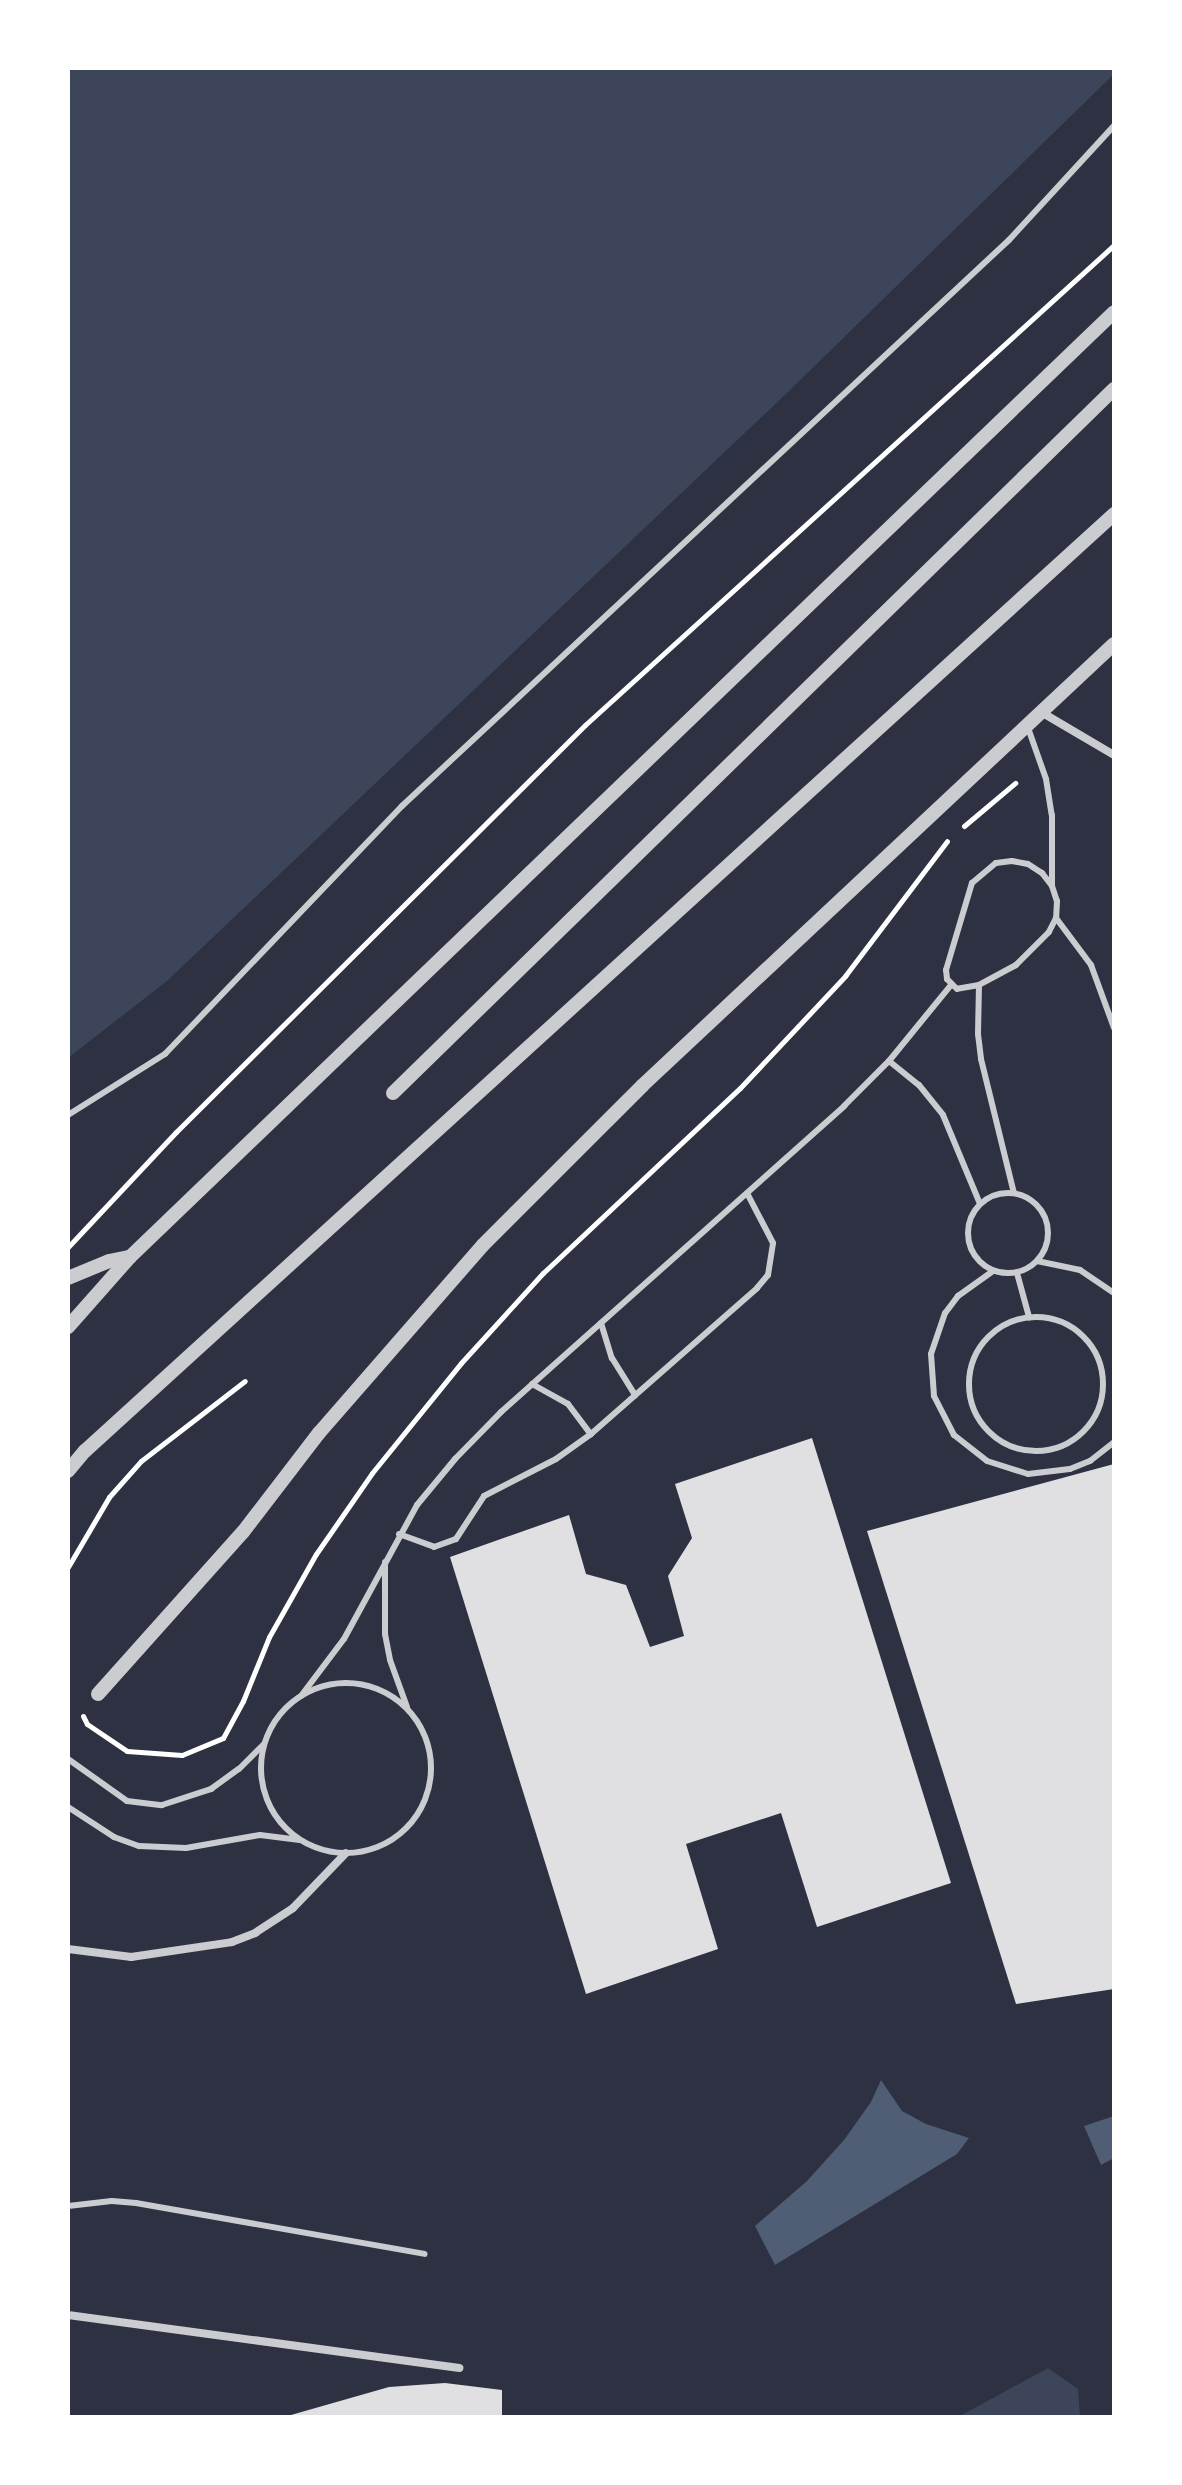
<!DOCTYPE html>
<style>
body{margin:0}
#map{position:relative;width:1182px;height:2485px;overflow:hidden;background:#2d3142;font-family:"Exo 2",sans-serif}
div>[style]{position:absolute}
[style*='--x']{left:calc(var(--x)*1px);top:calc(var(--y)*1px);width:calc(var(--w)*1px);rotate:calc(var(--a)*1deg)}
.green>*{inset:0;background:#3c4559}
.water>*{inset:0;background:#4f5d75}
.building>*{inset:0;background:#e0e0e3}
.path>*{height:5px;margin:-2.5px;padding:0 2.5px;transform-origin:2.5px;border-radius:2.5px;background:#fff}
.service>*{height:6px;margin:-3px;padding:0 3px;transform-origin:3px;border-radius:3px;background:#caccd0}
.service>.ring{margin:-3px;padding:0;box-sizing:content-box;background:none;border:6px solid #caccd0;border-radius:50%}
.minor>*{height:8px;margin:-4px;padding:0 4px;transform-origin:4px;border-radius:4px;background:#caccd0}
.tertiary>*{height:14px;margin:-7px;padding:0 7px;transform-origin:7px;border-radius:7px;background:#caccd0}
span{translate:-50% -50%;white-space:nowrap;text-align:center;line-height:1.15;-webkit-text-stroke:6px #fff;paint-order:stroke}
.frame{position:absolute;inset:0;border:70px solid #fff;pointer-events:none}
</style>
<div id="map">
<div class="green">
<i style="clip-path:polygon(68px 68px,1114px 68px,1114px 74px,788px 392px,167px 981px,68px 1058px)"></i>
<i style="clip-path:polygon(1048px 2368px,1078px 2389px,1080px 2417px,958px 2417px)"></i>
</div>
<div class="water">
<i style="clip-path:polygon(881px 2080px,902px 2111px,926px 2124px,969px 2138px,957px 2154px,775px 2265px,755px 2226px,807px 2181px,844px 2140px,871px 2102px)"></i>
<i style="clip-path:polygon(1114px 2116px,1114px 2158px,1101px 2165px,1084px 2126px)"></i>
</div>
<div class="building">
<i style="clip-path:polygon(812px 1438px,951px 1883px,817px 1927px,781px 1813px,686px 1844px,718px 1949px,586px 1994px,450px 1557px,569px 1515px,586px 1574px,626px 1585px,650px 1647px,684px 1636px,668px 1576px,692px 1538px,675px 1484px)"></i>
<i style="clip-path:polygon(1114px 1464px,1114px 1989px,1016px 2004px,867px 1531px)"></i>
<i style="clip-path:polygon(445px 2383px,502px 2390px,502px 2417px,284px 2417px,389px 2387px)"></i>
</div>
<div class="path">
<i style="--x:964;--y:826;--w:67;--a:-40.1"></i>
<i style="--x:68;--y:1247;--w:158;--a:-46.8"></i>
<i style="--x:176;--y:1132;--w:577;--a:-44.86"></i>
<i style="--x:585;--y:725;--w:714;--a:-42.22"></i>
<i style="--x:68;--y:1567;--w:81;--a:-59.6"></i>
<i style="--x:109;--y:1497;--w:48;--a:-48.4"></i>
<i style="--x:141;--y:1461;--w:131;--a:-37.6"></i>
<i style="--x:83;--y:1716;--w:9;--a:63"></i>
<i style="--x:87;--y:1724;--w:48;--a:34"></i>
<i style="--x:127;--y:1751;--w:55;--a:4.2"></i>
<i style="--x:182;--y:1755;--w:44;--a:-22.5"></i>
<i style="--x:223;--y:1738;--w:42;--a:-61.6"></i>
<i style="--x:243;--y:1701;--w:69;--a:-67.9"></i>
<i style="--x:269;--y:1637;--w:95;--a:-60.5"></i>
<i style="--x:316;--y:1554;--w:98;--a:-55.3"></i>
<i style="--x:372;--y:1473;--w:141;--a:-51"></i>
<i style="--x:461;--y:1363;--w:122;--a:-47.7"></i>
<i style="--x:543;--y:1273;--w:270;--a:-43.2"></i>
<i style="--x:740;--y:1088;--w:154;--a:-46.8"></i>
<i style="--x:845;--y:976;--w:169;--a:-52.9"></i>
</div>
<div class="service">
<i style="--x:1027;--y:725;--w:57;--a:70.6"></i>
<i style="--x:1046;--y:779;--w:36;--a:81"></i>
<i style="--x:1052;--y:815;--w:71;--a:90"></i>
<i style="--x:1012;--y:861;--w:16;--a:11"></i>
<i style="--x:1028;--y:864;--w:17;--a:33"></i>
<i style="--x:1042;--y:873;--w:16;--a:52"></i>
<i style="--x:1052;--y:886;--w:16;--a:72"></i>
<i style="--x:1057;--y:901;--w:17;--a:93"></i>
<i style="--x:1056;--y:918;--w:16;--a:117"></i>
<i style="--x:1049;--y:932;--w:47;--a:135"></i>
<i style="--x:1016;--y:965;--w:42;--a:151.6"></i>
<i style="--x:979;--y:985;--w:22;--a:170"></i>
<i style="--x:957;--y:989;--w:14;--a:-135"></i>
<i style="--x:947;--y:979;--w:9;--a:-96"></i>
<i style="--x:946;--y:970;--w:91;--a:-73.4"></i>
<i style="--x:972;--y:883;--w:31;--a:-40"></i>
<i style="--x:996;--y:863;--w:16;--a:-7"></i>
<i style="--x:1056;--y:918;--w:59;--a:53.3"></i>
<i style="--x:1091;--y:965;--w:67;--a:69.9"></i>
<i style="--x:979;--y:985;--w:49;--a:91.2"></i>
<i style="--x:978;--y:1034;--w:25;--a:83"></i>
<i style="--x:981;--y:1059;--w:138;--a:76.2"></i>
<i style="--x:889;--y:1061;--w:38;--a:39"></i>
<i style="--x:919;--y:1085;--w:38;--a:51"></i>
<i style="--x:943;--y:1115;--w:96;--a:67.4"></i>
<i style="--x:68;--y:1115;--w:115;--a:-32.2"></i>
<i style="--x:165;--y:1054;--w:343;--a:-46.3"></i>
<i style="--x:402;--y:806;--w:830;--a:-43"></i>
<i style="--x:1009;--y:240;--w:155;--a:-47.4"></i>
<i class="ring" style="left:968px;top:1193px;width:74px;height:74px"></i>
<i style="--x:1037;--y:1261;--w:44;--a:11.8"></i>
<i style="--x:1080;--y:1270;--w:41;--a:34.1"></i>
<i style="--x:993;--y:1271;--w:43;--a:144.5"></i>
<i style="--x:958;--y:1296;--w:21;--a:127"></i>
<i style="--x:945;--y:1313;--w:43;--a:108.9"></i>
<i style="--x:931;--y:1354;--w:42;--a:85.9"></i>
<i style="--x:934;--y:1396;--w:44;--a:62.9"></i>
<i style="--x:954;--y:1435;--w:42;--a:38.2"></i>
<i style="--x:987;--y:1461;--w:43;--a:17.6"></i>
<i style="--x:1028;--y:1474;--w:42;--a:-6.8"></i>
<i style="--x:1070;--y:1469;--w:22;--a:-22"></i>
<i style="--x:1090;--y:1461;--w:31;--a:-38"></i>
<i style="--x:1017;--y:1273;--w:46;--a:74.7"></i>
<i class="ring" style="left:969px;top:1317px;width:128px;height:128px"></i>
<i style="--x:601;--y:1323;--w:37;--a:73"></i>
<i style="--x:612;--y:1358;--w:44;--a:58.1"></i>
<i style="--x:532;--y:1384;--w:41;--a:29.1"></i>
<i style="--x:568;--y:1404;--w:38;--a:53"></i>
<i style="--x:399;--y:1534;--w:37;--a:20"></i>
<i style="--x:434;--y:1547;--w:23;--a:-20"></i>
<i style="--x:456;--y:1539;--w:51;--a:-56.9"></i>
<i style="--x:484;--y:1496;--w:81;--a:-27.2"></i>
<i style="--x:556;--y:1459;--w:43;--a:-35.5"></i>
<i style="--x:591;--y:1434;--w:221;--a:-41.3"></i>
<i style="--x:757;--y:1288;--w:17;--a:-50"></i>
<i style="--x:768;--y:1275;--w:32;--a:-81"></i>
<i style="--x:773;--y:1243;--w:56;--a:-117.5"></i>
<i style="--x:385;--y:1562;--w:72;--a:90"></i>
<i style="--x:385;--y:1634;--w:26;--a:79"></i>
<i style="--x:390;--y:1660;--w:50;--a:70.1"></i>
<i class="ring" style="left:261px;top:1683px;width:164px;height:164px"></i>
<i style="--x:301;--y:1696;--w:71;--a:-53"></i>
<i style="--x:344;--y:1639;--w:153;--a:-61.4"></i>
<i style="--x:417;--y:1505;--w:60;--a:-50.4"></i>
<i style="--x:455;--y:1459;--w:66;--a:-45.6"></i>
<i style="--x:501;--y:1412;--w:460;--a:-41.7"></i>
<i style="--x:844;--y:1106;--w:64;--a:-45"></i>
<i style="--x:889;--y:1061;--w:98;--a:-50.8"></i>
<i style="--x:68;--y:1759;--w:72;--a:35.4"></i>
<i style="--x:127;--y:1801;--w:35;--a:7"></i>
<i style="--x:162;--y:1805;--w:52;--a:-18.1"></i>
<i style="--x:211;--y:1789;--w:34;--a:-36"></i>
<i style="--x:239;--y:1769;--w:35;--a:-45"></i>
<i style="--x:68;--y:1807;--w:55;--a:33.1"></i>
<i style="--x:114;--y:1837;--w:27;--a:20"></i>
<i style="--x:139;--y:1846;--w:47;--a:2.4"></i>
<i style="--x:186;--y:1848;--w:75;--a:-10"></i>
<i style="--x:260;--y:1835;--w:40;--a:7.1"></i>
<i style="--x:68;--y:2206;--w:44;--a:-6.5"></i>
<i style="--x:112;--y:2201;--w:24;--a:5"></i>
<i style="--x:136;--y:2203;--w:293;--a:10"></i>
</div>
<div class="minor">
<i style="--x:1041;--y:712;--w:85;--a:30.5"></i>
<i style="--x:68;--y:1949;--w:64;--a:7.2"></i>
<i style="--x:131;--y:1957;--w:102;--a:-8.4"></i>
<i style="--x:232;--y:1942;--w:25;--a:-21"></i>
<i style="--x:255;--y:1933;--w:45;--a:-33.3"></i>
<i style="--x:293;--y:1908;--w:76;--a:-46.1"></i>
<i style="--x:68;--y:2315;--w:395;--a:7.7"></i>
</div>
<div class="tertiary">
<i style="--x:393;--y:1093;--w:1008;--a:-44.32"></i>
<i style="--x:68;--y:1278;--w:44;--a:-22.5"></i>
<i style="--x:109;--y:1261;--w:21;--a:-11"></i>
<i style="--x:68;--y:1327;--w:94;--a:-48.5"></i>
<i style="--x:130;--y:1257;--w:1364;--a:-43.84"></i>
<i style="--x:68;--y:1471;--w:26;--a:-50"></i>
<i style="--x:85;--y:1451;--w:1392;--a:-42.32"></i>
<i style="--x:98;--y:1694;--w:217;--a:-48.2"></i>
<i style="--x:243;--y:1532;--w:125;--a:-52.5"></i>
<i style="--x:319;--y:1433;--w:249;--a:-48.9"></i>
<i style="--x:483;--y:1245;--w:226;--a:-45"></i>
<i style="--x:643;--y:1085;--w:645;--a:-43.12"></i>
</div>
<div class="frame"></div>
</div>
